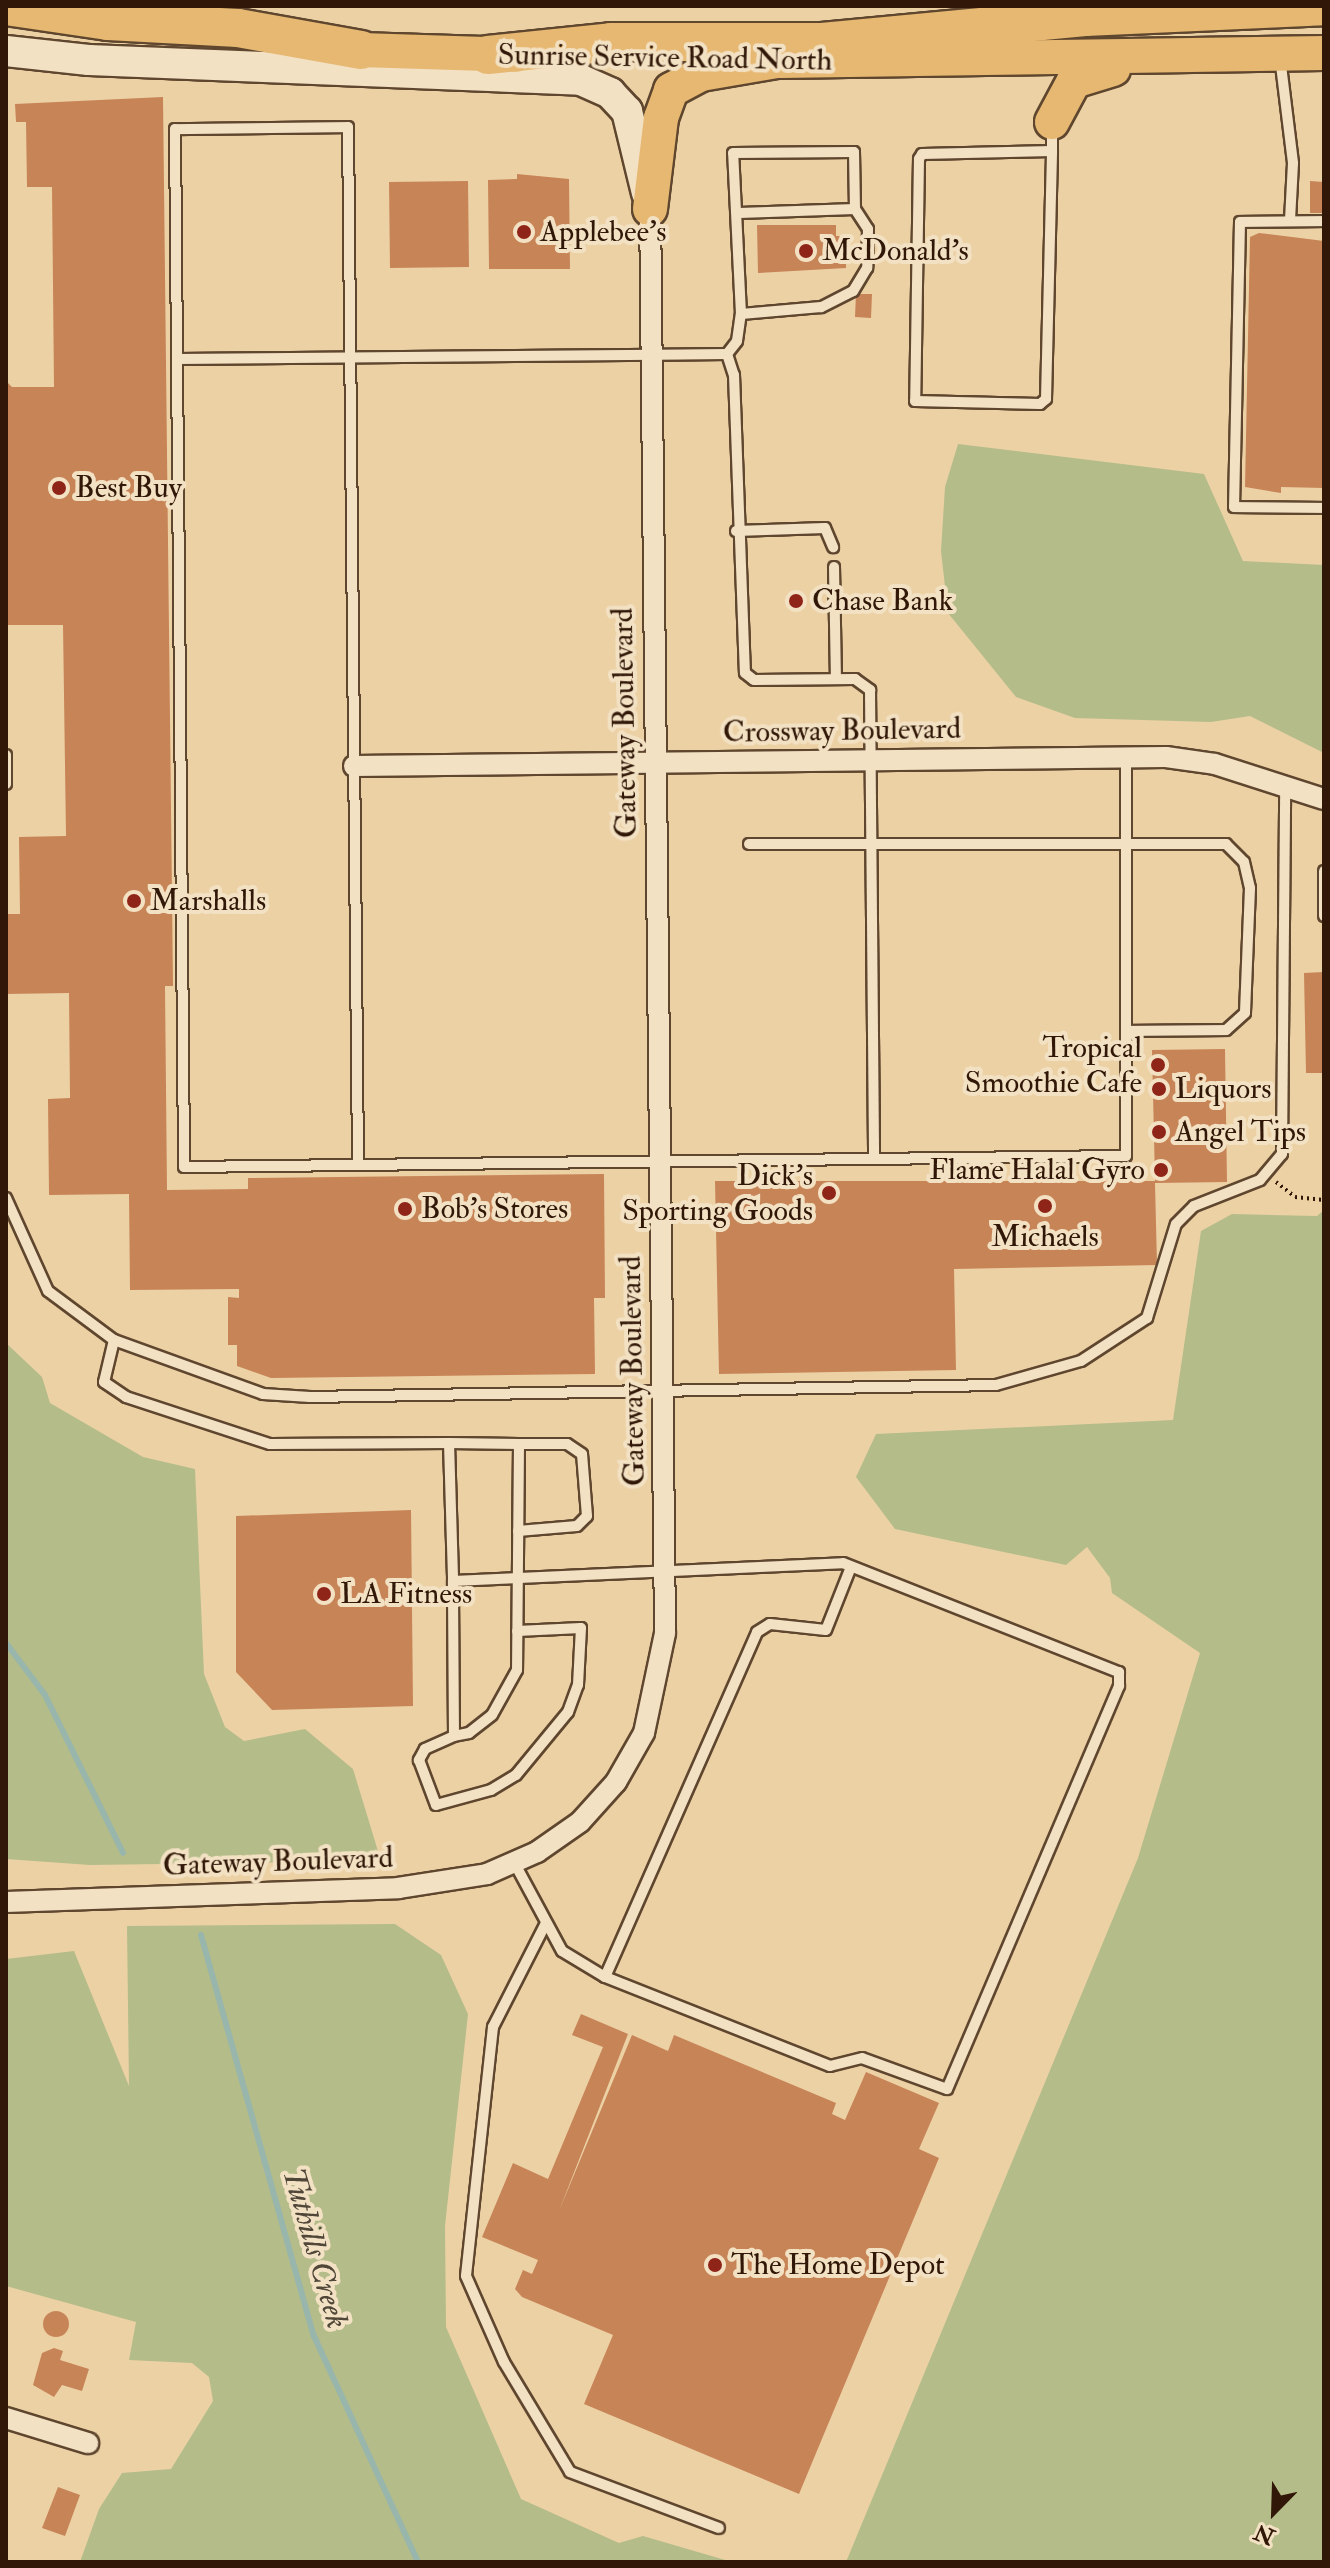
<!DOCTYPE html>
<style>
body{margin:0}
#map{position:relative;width:1330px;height:2568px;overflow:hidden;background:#ecd1a5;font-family:"IM FELL Double Pica",serif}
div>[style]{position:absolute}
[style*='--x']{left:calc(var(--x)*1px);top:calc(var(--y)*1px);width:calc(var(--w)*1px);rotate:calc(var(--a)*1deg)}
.green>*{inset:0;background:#b4bc89}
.stream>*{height:6px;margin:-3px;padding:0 3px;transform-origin:3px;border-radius:3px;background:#99b6ac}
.building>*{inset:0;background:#c78457}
.round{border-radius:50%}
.path>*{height:4px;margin-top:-2px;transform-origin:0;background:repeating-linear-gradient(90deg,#301707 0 2px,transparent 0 6px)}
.roads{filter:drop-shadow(2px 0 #5f462e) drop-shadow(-2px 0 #5f462e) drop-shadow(0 2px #5f462e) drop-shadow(0 -2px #5f462e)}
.service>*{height:10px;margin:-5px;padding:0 5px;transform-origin:5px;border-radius:5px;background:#f3e1c4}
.minor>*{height:20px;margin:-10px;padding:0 10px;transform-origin:10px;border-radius:10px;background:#f3e1c4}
.secondary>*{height:30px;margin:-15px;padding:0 15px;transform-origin:15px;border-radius:15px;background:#f3e1c4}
.trunk>*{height:34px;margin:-17px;padding:0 17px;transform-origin:17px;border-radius:17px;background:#e6b872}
.motorway>*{height:38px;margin:-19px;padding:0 19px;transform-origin:19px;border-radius:19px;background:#e6b872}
.dots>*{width:22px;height:22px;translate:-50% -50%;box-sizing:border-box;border:4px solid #f3e1c4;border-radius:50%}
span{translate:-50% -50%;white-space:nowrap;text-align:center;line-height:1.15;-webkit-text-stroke:8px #f3e1c4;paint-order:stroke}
.street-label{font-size:30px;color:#301707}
.poi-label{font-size:30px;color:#301707}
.left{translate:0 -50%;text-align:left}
.right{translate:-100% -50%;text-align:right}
.water-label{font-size:32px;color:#504739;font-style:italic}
.frame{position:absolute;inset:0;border:8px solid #301707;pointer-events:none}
.north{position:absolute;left:1234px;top:2472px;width:80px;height:80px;-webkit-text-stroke:6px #f3e1c4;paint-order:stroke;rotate:203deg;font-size:22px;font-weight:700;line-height:32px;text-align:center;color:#301707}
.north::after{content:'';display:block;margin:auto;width:28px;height:36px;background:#301707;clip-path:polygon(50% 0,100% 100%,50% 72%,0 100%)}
</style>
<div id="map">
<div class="green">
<i style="clip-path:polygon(958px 444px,1204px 474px,1243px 561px,1324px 565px,1324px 753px,1250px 716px,1211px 722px,1075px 718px,1016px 697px,948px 613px,941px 551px,945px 487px)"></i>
<i style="clip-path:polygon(1324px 1210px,1324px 2562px,846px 2562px,1138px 1858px,1200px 1653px,1112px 1593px,1110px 1578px,1087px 1547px,1066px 1565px,895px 1529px,856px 1477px,876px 1434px,1173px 1420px,1201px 1231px,1232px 1214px,1317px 1216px)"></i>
<i style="clip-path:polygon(6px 1343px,42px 1377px,50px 1403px,143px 1457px,195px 1469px,204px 1674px,225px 1727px,244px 1741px,305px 1729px,353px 1769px,381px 1861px,90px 1865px,6px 1859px)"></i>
<i style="clip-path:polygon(395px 1924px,441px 1955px,468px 2014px,445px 2226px,446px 2327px,521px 2499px,619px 2543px,643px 2536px,732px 2562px,80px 2562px,99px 2509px,122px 2473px,171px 2469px,213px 2401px,209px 2377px,192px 2363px,129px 2360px,136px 2322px,6px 2286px,6px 1959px,74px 1951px,129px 2086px,127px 1926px)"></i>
</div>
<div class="stream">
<i style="--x:6;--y:1643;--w:65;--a:53.1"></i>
<i style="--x:45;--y:1695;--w:176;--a:63.7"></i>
<i style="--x:201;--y:1935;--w:417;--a:74.3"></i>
<i style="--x:314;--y:2336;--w:249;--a:65.3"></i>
</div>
<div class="building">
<i style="clip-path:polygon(163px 97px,173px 986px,165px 986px,167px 1190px,248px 1189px,248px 1178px,604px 1174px,605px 1298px,594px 1298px,595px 1374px,271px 1378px,237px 1366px,237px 1345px,228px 1345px,228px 1297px,239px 1298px,239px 1289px,130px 1290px,129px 1194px,49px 1195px,48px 1099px,70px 1098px,69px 993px,6px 994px,6px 914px,20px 914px,19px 837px,66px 836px,63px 625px,6px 625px,6px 381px,12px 387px,54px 387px,52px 187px,27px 187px,26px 122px,16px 122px,15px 104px)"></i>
<i style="clip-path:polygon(517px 174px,569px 179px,570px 269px,489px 269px,488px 180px,517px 179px)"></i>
<i style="clip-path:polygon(468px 181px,469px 267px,390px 268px,389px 182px)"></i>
<i style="clip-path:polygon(1310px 181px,1324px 182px,1324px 213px,1310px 213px)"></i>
<i style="clip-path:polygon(757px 225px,836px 225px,836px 236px,845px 236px,854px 254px,846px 254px,846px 268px,758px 273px)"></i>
<i style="clip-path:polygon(1259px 233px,1324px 241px,1324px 488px,1281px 487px,1281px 493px,1245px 487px,1250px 237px)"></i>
<i style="clip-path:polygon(856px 294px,872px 294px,871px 318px,855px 317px)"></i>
<i style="clip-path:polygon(1324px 972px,1324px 1073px,1306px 1073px,1304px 973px)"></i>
<i style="clip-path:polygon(1225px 1049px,1227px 1182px,1155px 1183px,1157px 1265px,954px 1269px,956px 1370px,719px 1374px,715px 1181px,1155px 1181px,1152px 1050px)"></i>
<i style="clip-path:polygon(411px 1510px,413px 1706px,272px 1710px,236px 1672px,236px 1516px)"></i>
<i style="clip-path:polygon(581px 2014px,628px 2034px,559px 2211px,632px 2035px,668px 2051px,674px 2035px,836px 2103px,832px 2114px,845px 2120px,866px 2072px,939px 2103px,919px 2149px,939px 2158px,799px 2494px,584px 2404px,613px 2335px,522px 2297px,515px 2289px,523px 2270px,532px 2274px,538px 2260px,482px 2237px,513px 2163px,548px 2179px,603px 2047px,572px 2035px)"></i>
<i class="round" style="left:43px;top:2311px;width:26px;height:26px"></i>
<i style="clip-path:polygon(54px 2348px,63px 2351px,60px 2360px,89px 2369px,82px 2391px,62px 2385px,54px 2397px,33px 2385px,42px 2353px)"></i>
<i style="clip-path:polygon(58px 2487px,80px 2495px,65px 2536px,42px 2528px)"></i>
</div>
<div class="path">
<i style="--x:1276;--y:1182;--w:24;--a:38"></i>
<i style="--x:1295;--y:1197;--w:29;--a:6"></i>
</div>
<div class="roads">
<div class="service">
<i style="--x:1280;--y:57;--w:107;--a:83"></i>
<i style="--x:1293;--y:163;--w:58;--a:93"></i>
<i style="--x:1052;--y:151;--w:130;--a:178.7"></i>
<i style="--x:922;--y:154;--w:6;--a:121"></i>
<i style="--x:919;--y:159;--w:242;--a:90.9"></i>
<i style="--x:915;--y:401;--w:125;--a:1.4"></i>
<i style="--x:1040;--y:404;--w:8;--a:-40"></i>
<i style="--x:1046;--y:399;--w:248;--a:-88.6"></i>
<i style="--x:1052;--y:151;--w:23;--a:-90"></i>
<i style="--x:739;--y:213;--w:116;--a:-2"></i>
<i style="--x:855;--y:209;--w:24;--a:57"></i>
<i style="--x:868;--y:229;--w:39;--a:91"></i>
<i style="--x:867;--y:268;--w:27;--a:121"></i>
<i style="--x:853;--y:291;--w:36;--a:153"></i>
<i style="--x:821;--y:307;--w:80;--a:175"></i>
<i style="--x:1324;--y:221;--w:84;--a:179.3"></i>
<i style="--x:1240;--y:222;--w:285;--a:91.2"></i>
<i style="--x:1234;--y:507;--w:90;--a:0.6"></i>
<i style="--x:727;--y:354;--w:22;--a:72"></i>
<i style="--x:734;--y:375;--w:298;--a:87.9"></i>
<i style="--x:745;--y:673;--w:11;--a:38"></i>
<i style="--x:754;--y:680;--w:101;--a:-0.6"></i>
<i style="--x:855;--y:679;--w:19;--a:36"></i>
<i style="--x:870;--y:690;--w:467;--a:89.5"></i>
<i style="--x:178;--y:359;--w:549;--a:-0.52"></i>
<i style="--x:727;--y:354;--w:16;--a:-52"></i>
<i style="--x:737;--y:341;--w:27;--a:-82"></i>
<i style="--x:741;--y:314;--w:161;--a:-92.8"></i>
<i style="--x:733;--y:153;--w:121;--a:-0.5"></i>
<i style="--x:854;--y:152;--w:57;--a:89"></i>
<i style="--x:736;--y:531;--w:89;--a:-1.9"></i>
<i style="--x:825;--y:528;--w:21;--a:67"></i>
<i style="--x:834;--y:567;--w:112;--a:89"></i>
<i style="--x:6;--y:755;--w:29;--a:90"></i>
<i style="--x:749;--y:844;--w:477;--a:0"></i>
<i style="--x:1226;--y:844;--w:25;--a:45"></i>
<i style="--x:1244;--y:862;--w:27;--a:77"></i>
<i style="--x:1250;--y:888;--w:125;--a:92.3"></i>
<i style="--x:1245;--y:1013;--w:25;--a:138"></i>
<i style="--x:1226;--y:1030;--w:100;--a:179.4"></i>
<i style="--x:1324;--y:871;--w:45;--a:90"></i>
<i style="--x:358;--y:1164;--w:1037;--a:-90.55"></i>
<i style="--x:348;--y:127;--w:173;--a:179.3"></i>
<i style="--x:175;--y:129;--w:1038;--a:89.5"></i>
<i style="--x:184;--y:1167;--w:942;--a:-0.67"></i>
<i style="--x:1126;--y:1156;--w:399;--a:-90"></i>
<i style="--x:6;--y:1198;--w:102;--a:65.7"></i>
<i style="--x:48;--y:1291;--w:82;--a:36.6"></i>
<i style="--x:114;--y:1340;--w:43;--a:103.4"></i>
<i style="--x:104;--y:1382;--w:27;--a:34"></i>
<i style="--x:126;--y:1397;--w:151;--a:18.1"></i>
<i style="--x:270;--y:1444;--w:179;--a:-0.3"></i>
<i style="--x:449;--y:1443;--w:138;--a:88.3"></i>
<i style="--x:453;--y:1581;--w:390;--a:-2.6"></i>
<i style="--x:843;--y:1563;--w:297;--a:21.6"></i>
<i style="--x:1119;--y:1672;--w:14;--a:90"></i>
<i style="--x:1119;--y:1686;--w:438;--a:113.1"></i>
<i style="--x:947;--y:2089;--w:90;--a:-160"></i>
<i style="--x:862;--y:2058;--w:33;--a:166"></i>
<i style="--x:830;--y:2066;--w:242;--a:-158.4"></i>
<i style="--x:605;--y:1977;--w:50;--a:-148.8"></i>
<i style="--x:562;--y:1951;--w:99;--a:-118.4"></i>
<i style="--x:114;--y:1340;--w:158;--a:19.9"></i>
<i style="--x:263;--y:1394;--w:47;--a:3.7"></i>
<i style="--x:310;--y:1397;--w:686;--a:-1"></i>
<i style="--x:996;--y:1385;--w:88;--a:-15.8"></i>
<i style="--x:1081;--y:1361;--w:79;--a:-33.1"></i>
<i style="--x:1147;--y:1318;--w:98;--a:-72.9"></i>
<i style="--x:1176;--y:1224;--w:25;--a:-45"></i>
<i style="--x:1194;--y:1206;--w:71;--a:-21.5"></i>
<i style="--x:1260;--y:1180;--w:34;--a:-50"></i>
<i style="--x:1282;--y:1154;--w:367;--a:-89.5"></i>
<i style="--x:449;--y:1443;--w:70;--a:0.8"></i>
<i style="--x:519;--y:1444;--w:226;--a:90.5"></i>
<i style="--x:517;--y:1670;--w:51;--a:119.1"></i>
<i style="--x:492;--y:1715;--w:29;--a:142"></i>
<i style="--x:469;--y:1733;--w:15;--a:169"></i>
<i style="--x:454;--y:1736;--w:155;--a:-90.4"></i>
<i style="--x:518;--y:1531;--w:59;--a:-4.8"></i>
<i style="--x:577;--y:1526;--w:14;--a:-45"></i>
<i style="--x:587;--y:1516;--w:62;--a:-94.6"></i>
<i style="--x:582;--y:1454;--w:18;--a:-146"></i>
<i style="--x:567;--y:1444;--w:48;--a:180"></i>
<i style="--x:454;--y:1736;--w:32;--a:156"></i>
<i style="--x:425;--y:1749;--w:13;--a:119"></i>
<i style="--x:419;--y:1760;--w:48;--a:69.3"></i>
<i style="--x:436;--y:1805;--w:57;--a:-15.3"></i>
<i style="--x:491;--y:1790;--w:29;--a:-31"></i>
<i style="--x:516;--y:1775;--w:82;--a:-50.5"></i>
<i style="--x:568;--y:1712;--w:29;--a:-70"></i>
<i style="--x:578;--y:1685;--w:57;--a:-87"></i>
<i style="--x:581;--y:1628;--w:64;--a:177.3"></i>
<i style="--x:546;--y:1923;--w:117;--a:117"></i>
<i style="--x:493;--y:2027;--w:250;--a:96.2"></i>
<i style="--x:466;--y:2276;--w:94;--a:66.2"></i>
<i style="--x:504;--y:2362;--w:128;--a:59"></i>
<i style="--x:570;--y:2472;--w:159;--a:20.6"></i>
<i style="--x:605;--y:1977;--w:377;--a:-66.2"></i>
<i style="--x:757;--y:1632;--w:15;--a:-32"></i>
<i style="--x:770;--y:1624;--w:56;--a:6.1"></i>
<i style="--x:826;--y:1630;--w:68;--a:-68.4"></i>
</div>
<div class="minor">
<i style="--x:354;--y:766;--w:812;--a:-0.64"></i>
<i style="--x:1166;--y:757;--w:49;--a:8.1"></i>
<i style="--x:1215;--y:764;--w:114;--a:17.8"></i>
<i style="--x:6;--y:1902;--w:392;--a:-2"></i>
<i style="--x:398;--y:1888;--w:90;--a:-8.9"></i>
<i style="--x:487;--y:1874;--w:55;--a:-23.7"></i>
<i style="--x:537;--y:1852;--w:52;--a:-34.9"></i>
<i style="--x:580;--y:1822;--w:54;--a:-48"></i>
<i style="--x:616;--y:1782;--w:56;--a:-60.3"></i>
<i style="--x:644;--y:1733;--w:102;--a:-78.1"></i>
<i style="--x:665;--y:1633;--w:1424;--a:-90.6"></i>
<i style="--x:6;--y:2418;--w:86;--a:17"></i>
</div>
<div class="secondary">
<i style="--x:6;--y:51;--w:83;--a:6.2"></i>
<i style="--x:89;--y:60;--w:492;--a:2.3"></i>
<i style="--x:581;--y:80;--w:32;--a:24"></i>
<i style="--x:610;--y:93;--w:25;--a:47"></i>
<i style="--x:627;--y:111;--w:84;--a:76.3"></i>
</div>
<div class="trunk">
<i style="--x:361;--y:50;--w:155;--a:1.8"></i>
<i style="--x:780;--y:61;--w:544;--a:-0.84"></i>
<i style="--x:1052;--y:122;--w:47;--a:-61.8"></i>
<i style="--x:1074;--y:81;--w:41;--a:-17.1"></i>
<i style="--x:650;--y:209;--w:92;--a:-83.1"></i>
<i style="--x:661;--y:118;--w:30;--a:-70"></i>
<i style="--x:671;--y:90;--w:34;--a:-28"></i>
<i style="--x:701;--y:74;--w:77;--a:-9.7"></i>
</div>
<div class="motorway">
<i style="--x:6;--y:6;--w:103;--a:8.4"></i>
<i style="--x:108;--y:21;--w:130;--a:3.1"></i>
<i style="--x:238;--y:28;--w:125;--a:10.1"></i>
<i style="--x:488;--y:55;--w:124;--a:-6"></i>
<i style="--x:611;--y:42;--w:211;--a:0"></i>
<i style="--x:822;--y:42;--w:264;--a:-5.4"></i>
<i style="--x:1085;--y:17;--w:239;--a:-2.6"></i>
</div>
</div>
<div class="dots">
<i style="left:524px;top:232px;background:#8f2418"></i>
<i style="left:806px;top:251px;background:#8f2418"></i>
<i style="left:59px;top:488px;background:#8f2418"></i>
<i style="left:796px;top:601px;background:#8f2418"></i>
<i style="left:134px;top:901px;background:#8f2418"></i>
<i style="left:1158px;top:1065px;background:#8f2418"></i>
<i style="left:1159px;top:1089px;background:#8f2418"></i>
<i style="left:1159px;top:1132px;background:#8f2418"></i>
<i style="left:1161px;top:1170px;background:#8f2418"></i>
<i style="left:829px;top:1193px;background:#8f2418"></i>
<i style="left:1045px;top:1206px;background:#8f2418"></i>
<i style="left:405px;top:1209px;background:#8f2418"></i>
<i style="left:324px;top:1594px;background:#8f2418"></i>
<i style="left:715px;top:2265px;background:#8f2418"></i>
</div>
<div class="street-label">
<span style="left:665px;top:58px;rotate:1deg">Sunrise Service Road North</span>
<span style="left:625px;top:723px;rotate:-91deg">Gateway Boulevard</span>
<span style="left:842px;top:731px;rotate:-1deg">Crossway Boulevard</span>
<span style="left:633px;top:1371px;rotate:-91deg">Gateway Boulevard</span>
<span style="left:278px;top:1862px;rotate:-2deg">Gateway Boulevard</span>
</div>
<div class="poi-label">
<span class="left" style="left:540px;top:232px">Applebee's</span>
<span class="left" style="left:822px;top:251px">McDonald's</span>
<span class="left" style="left:75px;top:488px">Best Buy</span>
<span class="left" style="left:812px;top:601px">Chase Bank</span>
<span class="left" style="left:150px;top:901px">Marshalls</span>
<span class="right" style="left:1142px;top:1065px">Tropical<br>Smoothie Cafe</span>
<span class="left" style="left:1175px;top:1089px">Liquors</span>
<span class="left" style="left:1175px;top:1132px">Angel Tips</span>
<span class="right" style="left:1145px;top:1170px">Flame Halal Gyro</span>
<span class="right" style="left:813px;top:1193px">Dick's<br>Sporting Goods</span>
<span class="left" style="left:421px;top:1209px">Bob's Stores</span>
<span style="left:1045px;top:1237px">Michaels</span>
<span class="left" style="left:340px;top:1594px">LA Fitness</span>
<span class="left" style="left:731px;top:2265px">The Home Depot</span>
</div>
<div class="water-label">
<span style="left:315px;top:2248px;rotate:74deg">Tuthills Creek</span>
</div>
<div class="frame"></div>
<div class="north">N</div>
</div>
